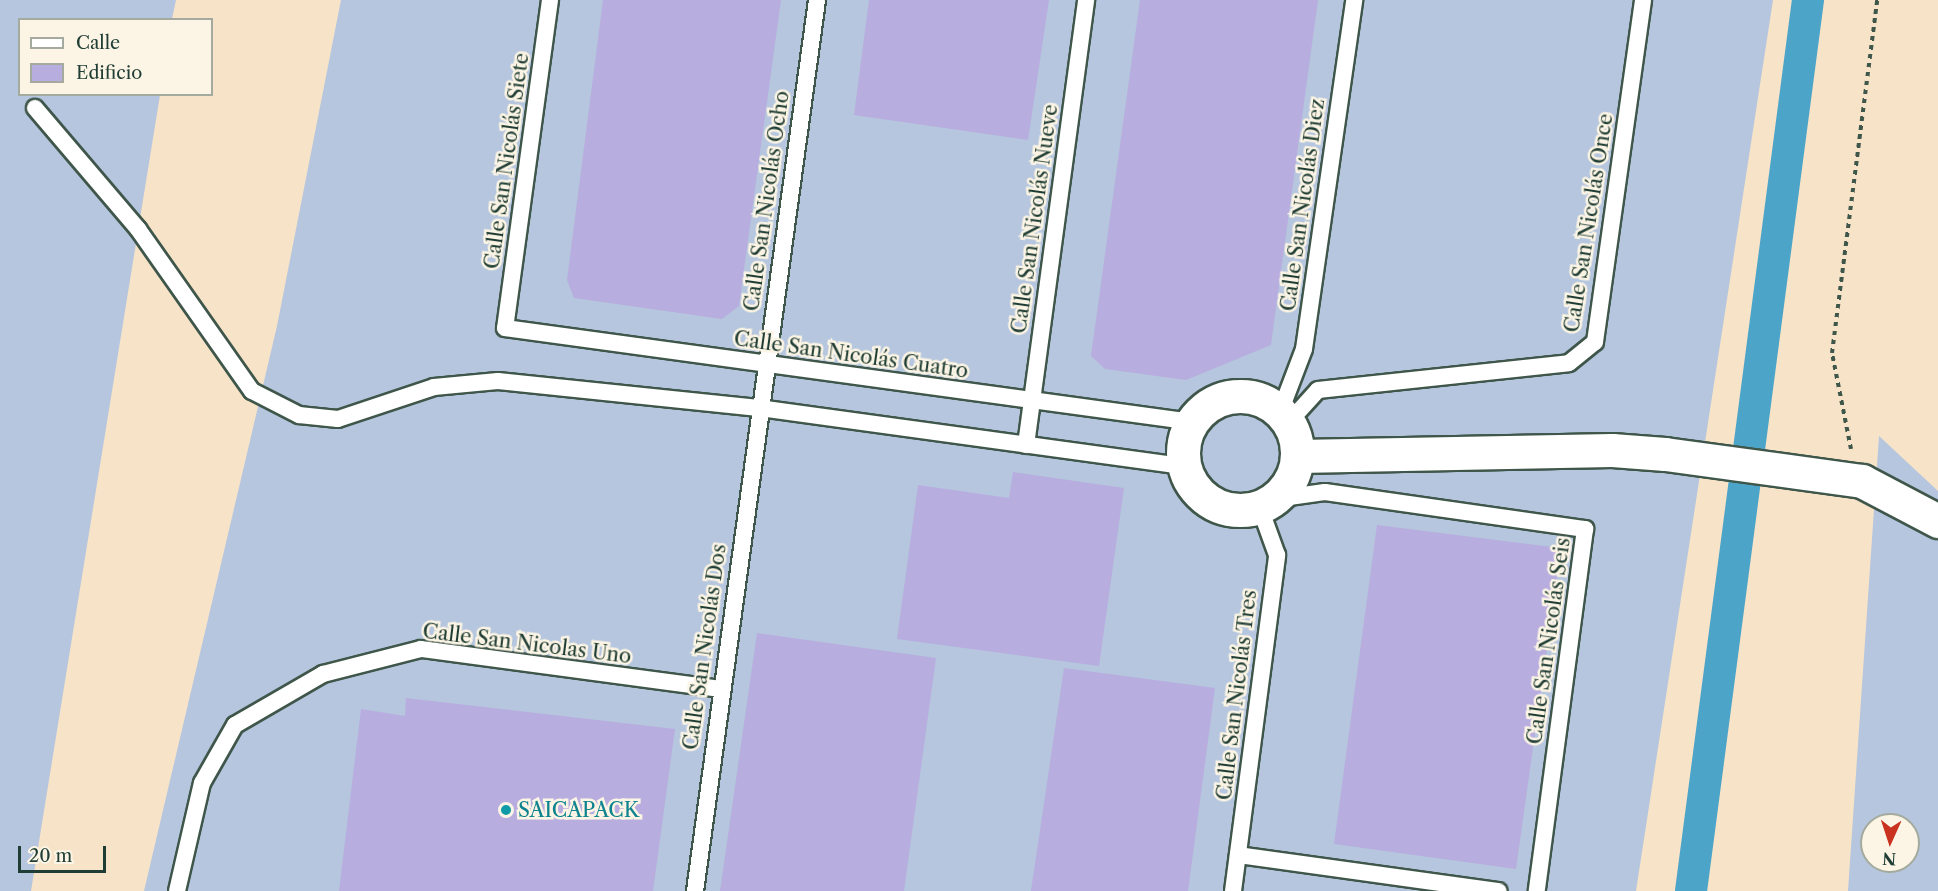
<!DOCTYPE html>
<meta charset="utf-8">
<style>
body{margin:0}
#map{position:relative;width:1938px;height:891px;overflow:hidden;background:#f6e3c8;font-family:"Libre Caslon Text",serif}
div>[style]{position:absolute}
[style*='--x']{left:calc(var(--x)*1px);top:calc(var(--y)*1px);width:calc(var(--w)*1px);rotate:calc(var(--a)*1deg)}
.industrial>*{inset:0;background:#b5c6de}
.canal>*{height:32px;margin:-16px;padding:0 16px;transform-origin:16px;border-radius:16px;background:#4ca4c9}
.building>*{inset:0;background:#b8addf}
.path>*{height:4px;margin-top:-2px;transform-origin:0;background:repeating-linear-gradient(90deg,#3f564a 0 4.5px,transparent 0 9px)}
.roads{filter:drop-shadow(2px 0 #3f564a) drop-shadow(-2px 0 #3f564a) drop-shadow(0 2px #3f564a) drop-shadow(0 -2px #3f564a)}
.lane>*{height:16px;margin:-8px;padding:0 8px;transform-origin:8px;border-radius:8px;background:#fff}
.street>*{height:33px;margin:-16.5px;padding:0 16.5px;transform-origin:16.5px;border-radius:16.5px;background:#fff}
.street>.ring{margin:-16.5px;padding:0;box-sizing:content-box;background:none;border:33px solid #fff;border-radius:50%}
.dots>*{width:16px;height:16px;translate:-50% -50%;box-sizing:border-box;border:3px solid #fcf5e5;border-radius:50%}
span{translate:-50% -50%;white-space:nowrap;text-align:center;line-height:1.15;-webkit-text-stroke:5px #fcf5e5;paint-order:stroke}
.street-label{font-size:20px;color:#1f3d34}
.culture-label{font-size:20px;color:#0d838f}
.left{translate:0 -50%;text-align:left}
.legend{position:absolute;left:18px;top:18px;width:195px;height:78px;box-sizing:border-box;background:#fcf5e5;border:2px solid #a4ab9e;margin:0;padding:8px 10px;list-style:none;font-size:18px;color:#1f3d34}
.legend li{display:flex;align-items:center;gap:12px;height:30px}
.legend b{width:30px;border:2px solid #a4ab9e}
.north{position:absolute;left:1860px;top:813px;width:60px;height:60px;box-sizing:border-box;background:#fcf5e5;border:2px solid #a4ab9e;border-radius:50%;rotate:183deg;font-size:16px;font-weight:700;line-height:24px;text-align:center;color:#1f3d34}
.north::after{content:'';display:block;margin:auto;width:21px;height:27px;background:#c8321e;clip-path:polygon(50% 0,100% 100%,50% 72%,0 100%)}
.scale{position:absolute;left:18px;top:846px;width:88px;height:27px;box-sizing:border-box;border:3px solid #1f3d34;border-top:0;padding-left:8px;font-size:18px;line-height:21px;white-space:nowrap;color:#1f3d34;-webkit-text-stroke:4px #fcf5e5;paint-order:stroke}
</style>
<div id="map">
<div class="industrial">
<i style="clip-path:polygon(0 0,176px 0,172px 19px,20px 20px,20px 94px,160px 95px,31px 891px,0 891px)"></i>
<i style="clip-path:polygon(341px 0,1773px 0,1636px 891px,144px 891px,277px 326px)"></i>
<i style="clip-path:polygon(evenodd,1879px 436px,1938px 491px,1938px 891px,1848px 891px,1879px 436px,1872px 825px,1908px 825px,1908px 861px,1872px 861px,1872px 825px)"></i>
</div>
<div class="canal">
<i style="--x:1691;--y:891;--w:899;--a:-82.52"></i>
</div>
<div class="building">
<i style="clip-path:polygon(603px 0,781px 0,739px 306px,722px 319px,574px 298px,567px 280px)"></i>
<i style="clip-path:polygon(869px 0,1049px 0,1028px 140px,854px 115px)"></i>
<i style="clip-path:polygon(1140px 0,1318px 0,1271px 345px,1186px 380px,1105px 369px,1091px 356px)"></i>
<i style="clip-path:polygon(1013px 472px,1124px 488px,1099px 666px,897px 639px,918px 485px,1009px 498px)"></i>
<i style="clip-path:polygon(1377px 525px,1561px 548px,1516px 869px,1334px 844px)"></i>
<i style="clip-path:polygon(757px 633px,936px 658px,904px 891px,720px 891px)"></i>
<i style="clip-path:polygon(1064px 668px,1215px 688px,1188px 891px,1031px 891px)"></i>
<i style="clip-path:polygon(406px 698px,675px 729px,653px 891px,339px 891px,361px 709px,405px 716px)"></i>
</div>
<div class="path">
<i style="--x:1851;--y:449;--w:98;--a:-101.2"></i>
<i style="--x:1832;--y:353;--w:356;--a:-82.7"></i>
</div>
<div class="roads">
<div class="lane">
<i style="--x:550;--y:0;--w:331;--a:97.8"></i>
<i style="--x:505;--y:328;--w:693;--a:7.79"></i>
<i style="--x:35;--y:108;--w:159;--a:49.6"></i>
<i style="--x:138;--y:229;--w:198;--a:54.9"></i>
<i style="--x:252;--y:391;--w:53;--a:27.1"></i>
<i style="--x:299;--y:415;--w:39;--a:6"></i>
<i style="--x:338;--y:419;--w:101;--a:-18.4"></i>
<i style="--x:434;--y:387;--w:64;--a:-5.4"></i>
<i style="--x:498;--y:381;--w:262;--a:5.9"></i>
<i style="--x:759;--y:408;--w:429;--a:7.8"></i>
<i style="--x:1280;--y:412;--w:67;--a:-69.1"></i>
<i style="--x:1304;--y:349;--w:353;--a:-81.8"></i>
<i style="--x:1289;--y:422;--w:43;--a:-47.8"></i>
<i style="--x:1318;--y:390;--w:252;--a:-6.1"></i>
<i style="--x:1569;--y:363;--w:33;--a:-39"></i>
<i style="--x:1595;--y:342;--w:345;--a:-82"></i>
<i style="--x:1026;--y:445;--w:449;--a:-82.3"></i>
<i style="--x:1275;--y:499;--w:50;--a:-8"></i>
<i style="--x:1325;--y:492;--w:263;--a:8.1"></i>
<i style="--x:1585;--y:529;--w:365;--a:97.6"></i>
<i style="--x:1238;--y:855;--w:263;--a:7.9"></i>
<i style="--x:177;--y:891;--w:111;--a:-77"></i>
<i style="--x:202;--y:783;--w:67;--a:-60.4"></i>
<i style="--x:235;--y:725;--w:102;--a:-30.1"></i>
<i style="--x:323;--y:674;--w:101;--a:-14.3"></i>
<i style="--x:421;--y:649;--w:302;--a:7.6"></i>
<i style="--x:695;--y:891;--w:899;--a:-82.2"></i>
<i style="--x:1233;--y:891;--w:339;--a:-82.5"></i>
<i style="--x:1277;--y:555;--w:50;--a:-109.9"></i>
</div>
<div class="street">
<i class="ring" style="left:1183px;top:396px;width:81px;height:81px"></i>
<i style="--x:1298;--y:456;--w:314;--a:-1.1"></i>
<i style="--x:1612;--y:450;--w:53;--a:4.3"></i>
<i style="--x:1665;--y:454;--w:199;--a:7.8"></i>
<i style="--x:1862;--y:481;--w:86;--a:27.8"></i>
</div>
</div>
<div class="dots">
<i style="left:506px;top:810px;background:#0f9aa8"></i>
</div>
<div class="street-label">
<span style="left:507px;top:161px;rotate:-82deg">Calle San Nicolás Siete</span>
<span style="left:767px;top:201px;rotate:-82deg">Calle San Nicolás Ocho</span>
<span style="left:1303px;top:205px;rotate:-82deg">Calle San Nicolás Diez</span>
<span style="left:1035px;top:219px;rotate:-82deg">Calle San Nicolás Nueve</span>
<span style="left:1589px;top:223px;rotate:-81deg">Calle San Nicolás Once</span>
<span style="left:851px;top:355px;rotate:8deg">Calle San Nicolás Cuatro</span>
<span style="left:1549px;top:641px;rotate:-82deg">Calle San Nicolás Seis</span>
<span style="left:527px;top:644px;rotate:7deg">Calle San Nicolas Uno</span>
<span style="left:705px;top:647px;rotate:-82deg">Calle San Nicolás Dos</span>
<span style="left:1237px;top:695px;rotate:-83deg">Calle San Nicolás Tres</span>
</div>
<div class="culture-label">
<span class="left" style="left:518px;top:810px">SAICAPACK</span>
</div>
<ul class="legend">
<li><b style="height:8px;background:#fff"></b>Calle</li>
<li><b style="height:16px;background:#b8addf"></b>Edificio</li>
</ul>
<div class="north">N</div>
<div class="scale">20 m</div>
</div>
